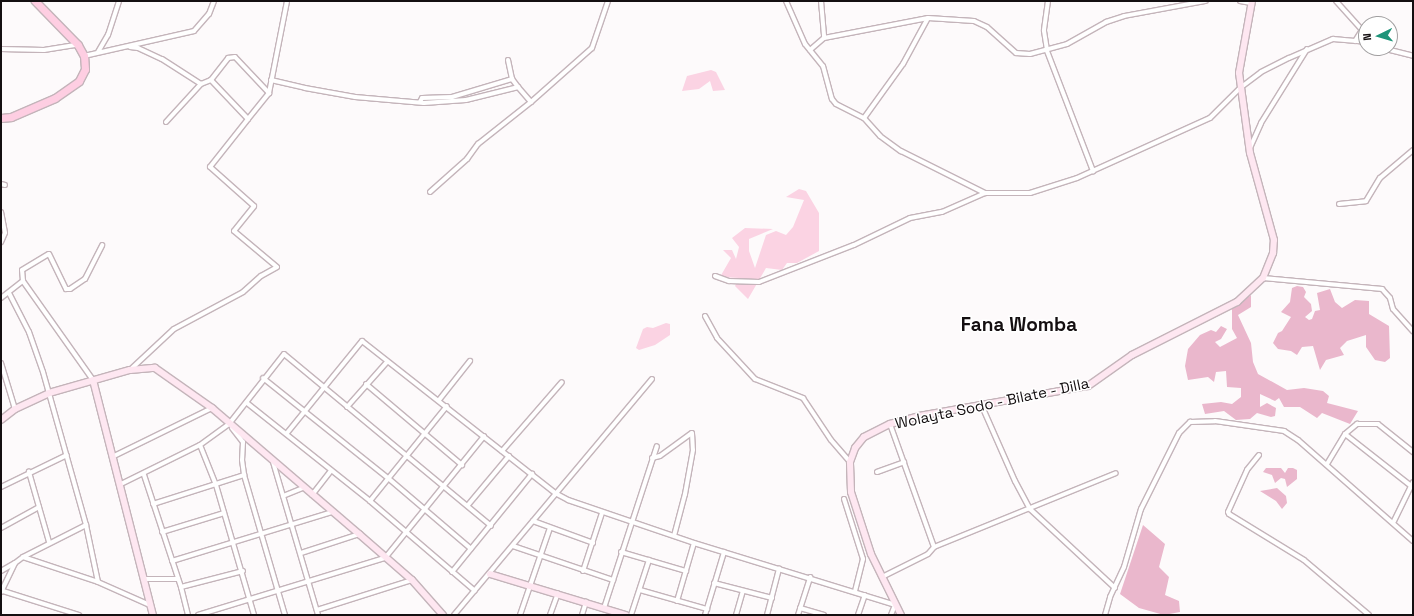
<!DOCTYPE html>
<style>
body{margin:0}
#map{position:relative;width:1414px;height:616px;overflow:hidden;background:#fdfafb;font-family:"Space Grotesk",sans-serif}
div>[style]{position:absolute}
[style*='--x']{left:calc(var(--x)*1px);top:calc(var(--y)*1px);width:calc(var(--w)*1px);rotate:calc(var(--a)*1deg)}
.green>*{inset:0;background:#fbd3e3}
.forest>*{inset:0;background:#eab7cc}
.roads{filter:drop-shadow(1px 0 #c4b4ba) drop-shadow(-1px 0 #c4b4ba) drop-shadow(0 1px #c4b4ba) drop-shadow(0 -1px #c4b4ba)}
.street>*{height:4px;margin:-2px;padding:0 2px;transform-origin:2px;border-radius:2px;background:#fff}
.secondary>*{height:6px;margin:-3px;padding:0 3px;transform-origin:3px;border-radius:3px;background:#fee7f1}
.primary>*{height:7px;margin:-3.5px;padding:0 3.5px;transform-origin:3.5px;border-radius:3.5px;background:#fecee2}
span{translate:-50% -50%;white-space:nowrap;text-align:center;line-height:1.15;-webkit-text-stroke:3px #fff;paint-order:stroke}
.street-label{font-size:15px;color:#140f11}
.district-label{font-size:19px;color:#140f11;font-weight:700}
.frame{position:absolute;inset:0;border:2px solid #140f11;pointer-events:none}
.north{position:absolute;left:1358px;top:16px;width:40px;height:40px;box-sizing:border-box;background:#fff;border:1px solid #a19fa0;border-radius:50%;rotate:265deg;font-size:11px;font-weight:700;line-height:16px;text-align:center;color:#140f11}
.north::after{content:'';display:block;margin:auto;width:14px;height:18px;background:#1e9479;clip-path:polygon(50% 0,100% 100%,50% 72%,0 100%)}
</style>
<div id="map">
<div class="green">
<i style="clip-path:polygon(711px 70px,716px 72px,725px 90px,713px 91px,710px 81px,699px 89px,682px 91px,687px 76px)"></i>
<i style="clip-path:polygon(799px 189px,806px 191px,819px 213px,819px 251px,797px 263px,787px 263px,782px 270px,766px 268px,748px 299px,735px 286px,739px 278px,720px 277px,731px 258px,723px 250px,732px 250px,736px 259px,739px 247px,732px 238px,745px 228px,773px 229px,749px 239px,749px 251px,755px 268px,766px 235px,776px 231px,786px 235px,793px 227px,804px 200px,786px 197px)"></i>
<i style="clip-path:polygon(666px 323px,670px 324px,670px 335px,655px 345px,639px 350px,636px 348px,643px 329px,647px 327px,653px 328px)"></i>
</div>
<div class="forest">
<i style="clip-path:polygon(1297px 286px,1303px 287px,1306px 292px,1304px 297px,1311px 304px,1312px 311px,1305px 317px,1309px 320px,1312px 319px,1315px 311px,1320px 310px,1317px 293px,1330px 289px,1335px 302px,1342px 308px,1355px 300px,1369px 301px,1369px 314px,1389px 326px,1390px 358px,1385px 362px,1375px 360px,1366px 347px,1366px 335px,1347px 341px,1340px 348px,1344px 355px,1326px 360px,1320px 370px,1313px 346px,1302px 347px,1297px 355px,1291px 351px,1278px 349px,1273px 343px,1278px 333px,1282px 331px,1291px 317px,1281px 312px,1290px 302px,1292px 288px)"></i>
<i style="clip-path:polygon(1251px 295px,1251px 307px,1238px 315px,1251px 343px,1253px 362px,1258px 374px,1287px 390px,1304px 388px,1323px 391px,1329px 396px,1327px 403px,1358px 411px,1350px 424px,1322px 413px,1317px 418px,1300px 407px,1284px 407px,1279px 398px,1275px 401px,1260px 394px,1260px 407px,1267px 403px,1276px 408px,1275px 416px,1271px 417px,1257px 413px,1250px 419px,1236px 420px,1224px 411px,1205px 414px,1202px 404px,1221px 402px,1232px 404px,1241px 397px,1241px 388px,1227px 387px,1226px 371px,1216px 372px,1214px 382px,1208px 377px,1188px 380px,1185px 366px,1188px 349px,1200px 335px,1211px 330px,1216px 332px,1221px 326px,1227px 329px,1221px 339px,1215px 342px,1220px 347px,1237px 338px,1232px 329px,1232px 309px)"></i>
<i style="clip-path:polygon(1266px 468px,1281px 468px,1285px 473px,1288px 468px,1293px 468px,1297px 470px,1297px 479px,1287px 487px,1285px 479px,1281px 478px,1275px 483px,1272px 475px,1263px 472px)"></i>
<i style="clip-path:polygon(1277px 488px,1286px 496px,1287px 503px,1282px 509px,1276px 501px,1260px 491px)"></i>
<i style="clip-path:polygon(1143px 525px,1165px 544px,1159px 567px,1169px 577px,1165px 595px,1179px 601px,1180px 612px,1164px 615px,1139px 608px,1120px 594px)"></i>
</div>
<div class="roads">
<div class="street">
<i style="--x:786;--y:1;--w:47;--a:66.2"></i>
<i style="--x:805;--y:44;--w:28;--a:51"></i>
<i style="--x:823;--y:66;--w:34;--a:75"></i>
<i style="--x:832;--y:99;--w:6;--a:51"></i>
<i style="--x:836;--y:104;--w:31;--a:27"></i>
<i style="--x:864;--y:118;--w:24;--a:48"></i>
<i style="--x:880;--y:136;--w:26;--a:36"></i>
<i style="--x:901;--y:151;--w:94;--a:26.6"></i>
<i style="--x:985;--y:193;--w:45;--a:0"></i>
<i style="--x:1030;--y:193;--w:49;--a:-17.7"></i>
<i style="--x:1077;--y:178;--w:146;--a:-24.3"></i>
<i style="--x:1210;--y:118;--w:42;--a:-45"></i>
<i style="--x:1240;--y:88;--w:26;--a:-37"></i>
<i style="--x:1261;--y:72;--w:31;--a:-27"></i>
<i style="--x:1289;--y:58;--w:48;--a:-23.4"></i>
<i style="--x:1333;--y:39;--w:33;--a:5"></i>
<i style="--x:821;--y:1;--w:37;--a:85"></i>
<i style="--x:1048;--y:1;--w:30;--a:98"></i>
<i style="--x:1044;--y:31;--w:20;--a:81"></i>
<i style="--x:1047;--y:51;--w:129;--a:69"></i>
<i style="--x:1240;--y:1;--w:11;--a:10"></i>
<i style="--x:1336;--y:1;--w:39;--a:48"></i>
<i style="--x:1362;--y:30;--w:13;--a:122"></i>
<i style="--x:130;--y:47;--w:8;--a:7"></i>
<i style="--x:138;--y:48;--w:26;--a:25"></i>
<i style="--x:162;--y:59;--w:46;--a:32.7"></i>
<i style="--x:1382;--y:48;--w:32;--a:14"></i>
<i style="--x:1;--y:49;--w:43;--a:1.3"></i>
<i style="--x:44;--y:50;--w:33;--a:-9"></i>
<i style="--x:810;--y:50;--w:18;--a:-41"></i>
<i style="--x:824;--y:38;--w:106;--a:-10.9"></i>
<i style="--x:928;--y:18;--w:46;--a:3.7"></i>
<i style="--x:974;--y:21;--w:14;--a:25"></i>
<i style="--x:987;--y:27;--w:39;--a:42"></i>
<i style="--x:1016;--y:53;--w:14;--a:4"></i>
<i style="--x:1030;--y:54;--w:38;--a:-15"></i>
<i style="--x:1067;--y:44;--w:45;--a:-29.4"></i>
<i style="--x:1106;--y:22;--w:19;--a:-18"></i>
<i style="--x:1124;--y:16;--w:83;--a:-10.4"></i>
<i style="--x:98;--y:52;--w:20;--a:-60"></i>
<i style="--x:108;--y:35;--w:36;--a:-72"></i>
<i style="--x:84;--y:56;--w:113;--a:-12.8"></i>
<i style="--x:194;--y:31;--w:23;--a:-49"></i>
<i style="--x:209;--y:14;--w:14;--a:-69"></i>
<i style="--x:508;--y:60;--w:19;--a:78"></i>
<i style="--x:512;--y:79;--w:10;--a:53"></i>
<i style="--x:271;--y:80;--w:35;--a:13"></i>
<i style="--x:305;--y:88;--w:51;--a:10.2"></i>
<i style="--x:355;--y:97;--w:69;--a:5"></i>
<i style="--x:424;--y:103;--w:42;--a:-4.1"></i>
<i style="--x:466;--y:100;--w:54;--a:-14"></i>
<i style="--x:518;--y:87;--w:20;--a:49"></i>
<i style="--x:531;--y:102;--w:81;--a:-41.5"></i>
<i style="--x:592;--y:48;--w:50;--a:-71.2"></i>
<i style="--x:420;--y:102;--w:4;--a:-63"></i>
<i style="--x:422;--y:98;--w:30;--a:-2"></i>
<i style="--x:452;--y:97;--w:63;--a:-16.7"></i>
<i style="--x:864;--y:118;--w:67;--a:-54.2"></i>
<i style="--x:903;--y:64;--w:52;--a:-61.5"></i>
<i style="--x:248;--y:119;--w:33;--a:-51"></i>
<i style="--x:269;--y:93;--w:94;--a:-78.9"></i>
<i style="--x:166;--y:122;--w:52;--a:-47.4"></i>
<i style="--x:201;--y:84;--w:11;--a:-22"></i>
<i style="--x:211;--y:80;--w:28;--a:-52"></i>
<i style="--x:228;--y:58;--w:7;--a:-8"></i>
<i style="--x:235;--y:57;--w:50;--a:46.6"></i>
<i style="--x:1250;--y:148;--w:27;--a:-66"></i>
<i style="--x:1261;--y:123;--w:87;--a:-58.1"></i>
<i style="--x:1;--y:184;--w:4;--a:14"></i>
<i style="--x:430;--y:192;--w:50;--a:-41.7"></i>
<i style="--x:467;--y:159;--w:19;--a:-54"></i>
<i style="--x:478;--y:144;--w:68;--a:-38.4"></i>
<i style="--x:1339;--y:204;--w:27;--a:-6"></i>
<i style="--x:1366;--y:201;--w:27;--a:-59"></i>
<i style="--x:1380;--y:178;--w:43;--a:-40.3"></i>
<i style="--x:1;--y:212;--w:21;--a:79"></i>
<i style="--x:5;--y:233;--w:10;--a:114"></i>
<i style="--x:715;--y:276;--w:15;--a:20"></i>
<i style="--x:729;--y:281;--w:30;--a:2"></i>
<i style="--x:759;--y:282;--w:102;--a:-21.3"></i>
<i style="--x:854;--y:245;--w:62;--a:-25.7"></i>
<i style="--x:910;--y:218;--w:33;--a:-11"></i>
<i style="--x:942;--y:212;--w:47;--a:-23.8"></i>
<i style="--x:1263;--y:278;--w:120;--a:5.3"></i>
<i style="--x:1382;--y:289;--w:12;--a:48"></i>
<i style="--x:1390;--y:298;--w:11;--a:75"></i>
<i style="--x:1393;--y:309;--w:30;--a:48"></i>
<i style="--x:9;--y:293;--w:44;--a:62.9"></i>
<i style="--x:29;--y:332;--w:42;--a:70.7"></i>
<i style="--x:43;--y:372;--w:159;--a:74.3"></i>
<i style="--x:86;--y:525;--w:58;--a:78.1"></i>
<i style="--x:1;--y:298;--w:28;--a:-38"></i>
<i style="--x:705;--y:316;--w:25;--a:61"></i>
<i style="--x:717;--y:338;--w:56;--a:47.2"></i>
<i style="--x:755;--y:379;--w:52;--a:21.6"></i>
<i style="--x:803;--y:398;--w:50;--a:56.3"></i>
<i style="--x:831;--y:440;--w:29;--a:49"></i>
<i style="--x:1;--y:363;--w:48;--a:73.1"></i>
<i style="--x:130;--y:370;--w:60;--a:-43"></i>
<i style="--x:174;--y:329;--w:78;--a:-28.2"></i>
<i style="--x:243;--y:292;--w:24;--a:-42"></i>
<i style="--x:261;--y:276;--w:18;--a:-29"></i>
<i style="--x:277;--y:267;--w:56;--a:-140.1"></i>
<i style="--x:234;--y:231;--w:32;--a:-51"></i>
<i style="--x:254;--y:206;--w:59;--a:-138.4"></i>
<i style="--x:210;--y:167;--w:61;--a:-51.6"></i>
<i style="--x:248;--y:119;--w:54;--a:-133.5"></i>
<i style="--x:263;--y:378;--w:160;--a:38.7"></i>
<i style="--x:388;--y:478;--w:109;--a:40.5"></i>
<i style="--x:93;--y:380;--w:121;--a:-125.3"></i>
<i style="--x:23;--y:281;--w:11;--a:-95"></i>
<i style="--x:22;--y:270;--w:31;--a:-31"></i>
<i style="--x:49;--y:254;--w:39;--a:64"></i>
<i style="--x:66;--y:289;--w:4;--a:0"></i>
<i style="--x:70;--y:289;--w:18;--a:-34"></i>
<i style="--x:85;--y:279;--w:38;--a:-63"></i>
<i style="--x:366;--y:384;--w:126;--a:40.2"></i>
<i style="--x:439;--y:400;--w:50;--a:-51.5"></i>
<i style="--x:247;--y:403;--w:157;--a:38.5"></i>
<i style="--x:370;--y:501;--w:138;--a:40.6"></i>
<i style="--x:981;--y:404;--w:84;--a:66.2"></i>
<i style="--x:1015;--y:481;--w:32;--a:62"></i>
<i style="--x:1030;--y:509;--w:116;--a:42.9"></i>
<i style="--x:347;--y:407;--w:60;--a:-48.4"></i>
<i style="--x:232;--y:428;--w:18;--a:52"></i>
<i style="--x:243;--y:442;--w:18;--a:93"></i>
<i style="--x:242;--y:460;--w:15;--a:82"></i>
<i style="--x:244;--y:475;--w:146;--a:73.7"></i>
<i style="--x:287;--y:433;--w:119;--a:-50.8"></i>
<i style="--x:362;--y:341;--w:246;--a:38.2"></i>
<i style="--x:555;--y:493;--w:15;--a:28"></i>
<i style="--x:568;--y:500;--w:133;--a:18.8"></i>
<i style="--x:694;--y:543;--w:210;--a:17.1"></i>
<i style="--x:895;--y:605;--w:11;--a:112"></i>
<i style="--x:1345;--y:434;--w:84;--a:38.2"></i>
<i style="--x:200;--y:445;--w:43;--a:68.2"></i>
<i style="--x:216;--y:485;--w:135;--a:73.7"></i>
<i style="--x:502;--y:451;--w:91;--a:-49"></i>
<i style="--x:1259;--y:455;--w:19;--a:129"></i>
<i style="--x:1247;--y:470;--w:46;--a:114.3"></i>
<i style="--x:1228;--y:512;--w:2;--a:63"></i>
<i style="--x:1229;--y:514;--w:88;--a:31.5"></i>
<i style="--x:1304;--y:560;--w:85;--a:40.2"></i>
<i style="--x:114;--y:456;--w:109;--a:-26.1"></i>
<i style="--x:652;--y:458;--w:8;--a:-14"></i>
<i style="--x:660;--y:456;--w:39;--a:-36"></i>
<i style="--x:692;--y:433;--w:17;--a:87"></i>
<i style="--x:693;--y:450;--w:45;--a:100.3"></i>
<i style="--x:685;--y:494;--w:43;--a:104.7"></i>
<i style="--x:273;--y:462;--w:159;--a:73.6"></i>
<i style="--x:1327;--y:464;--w:35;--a:-59"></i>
<i style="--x:1345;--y:434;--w:16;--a:-40"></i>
<i style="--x:1357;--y:424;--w:21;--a:0"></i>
<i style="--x:1378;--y:424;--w:45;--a:38.7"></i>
<i style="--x:877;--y:472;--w:29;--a:-20"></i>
<i style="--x:144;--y:475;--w:118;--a:71.7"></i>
<i style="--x:181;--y:587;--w:29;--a:76"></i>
<i style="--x:121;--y:484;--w:88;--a:-26.3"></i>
<i style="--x:200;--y:445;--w:36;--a:-36"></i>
<i style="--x:229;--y:424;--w:89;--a:-51.8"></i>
<i style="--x:284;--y:354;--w:269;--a:39.7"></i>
<i style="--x:1;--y:487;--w:73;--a:-25.9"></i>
<i style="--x:312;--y:495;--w:31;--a:-52"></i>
<i style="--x:283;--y:496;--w:22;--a:-22"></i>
<i style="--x:844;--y:499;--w:63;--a:72.4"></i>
<i style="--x:863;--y:559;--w:33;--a:104"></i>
<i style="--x:370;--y:501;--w:122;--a:-51"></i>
<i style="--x:153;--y:504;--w:96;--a:-17.7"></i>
<i style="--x:468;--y:505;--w:64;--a:-50.1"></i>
<i style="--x:39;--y:507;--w:37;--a:74"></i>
<i style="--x:533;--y:521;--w:64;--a:20.1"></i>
<i style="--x:1394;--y:521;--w:43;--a:-64"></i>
<i style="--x:1;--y:528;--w:43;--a:-28.9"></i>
<i style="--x:39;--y:507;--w:37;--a:-106"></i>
<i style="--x:162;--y:532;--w:65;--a:-17"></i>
<i style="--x:513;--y:546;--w:106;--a:18.8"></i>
<i style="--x:934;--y:547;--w:196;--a:-22.1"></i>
<i style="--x:621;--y:552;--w:68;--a:16.3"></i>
<i style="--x:301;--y:553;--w:61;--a:-18.1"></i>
<i style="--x:23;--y:557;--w:71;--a:-26.9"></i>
<i style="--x:172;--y:561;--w:167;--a:-17"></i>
<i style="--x:1;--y:571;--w:16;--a:-30"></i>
<i style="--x:583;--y:571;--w:61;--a:-71.9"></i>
<i style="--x:452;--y:572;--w:127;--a:-50.8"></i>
<i style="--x:882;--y:577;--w:51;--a:-26.6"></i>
<i style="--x:928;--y:554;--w:9;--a:-49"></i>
<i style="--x:934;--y:547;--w:131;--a:-109.7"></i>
<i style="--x:144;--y:579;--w:34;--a:0"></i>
<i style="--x:714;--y:583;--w:60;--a:14.5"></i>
<i style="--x:181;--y:587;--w:64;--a:-14.5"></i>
<i style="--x:640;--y:590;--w:70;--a:15.8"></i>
<i style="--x:3;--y:591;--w:80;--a:17.5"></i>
<i style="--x:1;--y:592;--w:32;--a:-64"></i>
<i style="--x:15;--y:563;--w:10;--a:-37"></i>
<i style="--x:23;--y:557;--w:79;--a:18.4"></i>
<i style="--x:98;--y:582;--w:57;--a:23.9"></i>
<i style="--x:677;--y:601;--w:60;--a:-73.7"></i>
<i style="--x:604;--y:608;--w:170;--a:-71.9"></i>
<i style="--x:800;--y:608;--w:25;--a:16"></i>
<i style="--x:317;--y:610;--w:100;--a:-17.5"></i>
<i style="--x:198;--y:615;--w:195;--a:-17"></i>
<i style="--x:385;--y:558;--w:157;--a:-50.9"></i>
<i style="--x:454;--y:615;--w:308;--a:-50"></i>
<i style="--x:520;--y:615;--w:92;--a:-71"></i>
<i style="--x:550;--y:615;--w:23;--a:-70"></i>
<i style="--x:582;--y:615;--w:14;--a:-73"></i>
<i style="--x:631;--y:615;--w:58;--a:-71.9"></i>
<i style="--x:705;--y:615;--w:66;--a:-73.2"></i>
<i style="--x:736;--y:615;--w:25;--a:-74"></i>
<i style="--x:767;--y:615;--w:48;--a:-75.4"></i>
<i style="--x:798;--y:615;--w:40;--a:-72"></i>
<i style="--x:858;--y:615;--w:21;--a:-71"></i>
<i style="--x:1105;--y:615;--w:19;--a:-74"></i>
<i style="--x:1110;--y:597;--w:33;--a:-65"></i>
<i style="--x:1124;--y:567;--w:60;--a:-73.7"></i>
<i style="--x:1141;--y:509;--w:85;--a:-63.4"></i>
<i style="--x:1179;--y:433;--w:16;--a:-45"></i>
<i style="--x:1190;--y:422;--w:25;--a:-2"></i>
<i style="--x:1215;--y:421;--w:70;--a:8.2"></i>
<i style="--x:1284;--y:431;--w:17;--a:33"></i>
<i style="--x:1298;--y:440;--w:153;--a:41.3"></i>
</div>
<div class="secondary">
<i style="--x:93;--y:380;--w:243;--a:75.7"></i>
<i style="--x:1;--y:420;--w:18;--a:-38"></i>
<i style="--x:15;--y:409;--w:38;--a:-25"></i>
<i style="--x:49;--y:393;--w:84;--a:-15.9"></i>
<i style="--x:130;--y:370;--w:25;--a:-5"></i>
<i style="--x:155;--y:368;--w:70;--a:35.1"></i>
<i style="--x:212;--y:408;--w:194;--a:40.6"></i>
<i style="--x:359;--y:534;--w:70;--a:41"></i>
<i style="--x:412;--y:580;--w:47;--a:48.5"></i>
<i style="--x:490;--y:574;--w:142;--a:16.8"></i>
<i style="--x:901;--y:615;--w:68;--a:-116.2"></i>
<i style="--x:871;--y:554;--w:65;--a:-107.9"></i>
<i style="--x:851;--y:492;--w:30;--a:-92"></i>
<i style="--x:850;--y:462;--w:15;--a:-70"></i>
<i style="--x:855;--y:448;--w:14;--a:-51"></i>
<i style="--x:864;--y:437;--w:29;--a:-27"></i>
<i style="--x:890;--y:424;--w:30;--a:-15"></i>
<i style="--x:919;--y:416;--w:172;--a:-10.1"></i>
<i style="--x:1088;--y:386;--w:54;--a:-35.2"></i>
<i style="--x:1132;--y:355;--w:118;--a:-26.8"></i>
<i style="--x:1237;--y:302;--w:35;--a:-43"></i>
<i style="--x:1263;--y:278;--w:27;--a:-68"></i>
<i style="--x:1273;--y:253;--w:13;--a:-86"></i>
<i style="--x:1274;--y:240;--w:90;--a:-105.4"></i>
<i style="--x:1250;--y:153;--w:81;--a:-97.8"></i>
<i style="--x:1239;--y:73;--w:73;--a:-79.8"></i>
</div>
<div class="primary">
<i style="--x:1;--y:118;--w:10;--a:-6"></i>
<i style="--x:11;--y:117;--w:48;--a:-23.4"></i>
<i style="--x:55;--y:98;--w:29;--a:-35"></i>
<i style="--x:79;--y:81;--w:13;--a:-63"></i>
<i style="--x:85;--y:69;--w:13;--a:-94"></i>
<i style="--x:84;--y:56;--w:13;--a:-119"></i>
<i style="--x:78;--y:45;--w:62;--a:-134.3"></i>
</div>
</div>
<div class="street-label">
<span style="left:992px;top:403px;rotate:-12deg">Wolayta Sodo - Bilate - Dilla</span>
</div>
<div class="district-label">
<span style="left:1019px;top:325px">Fana Womba</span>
</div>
<div class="frame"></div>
<div class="north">N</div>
</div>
